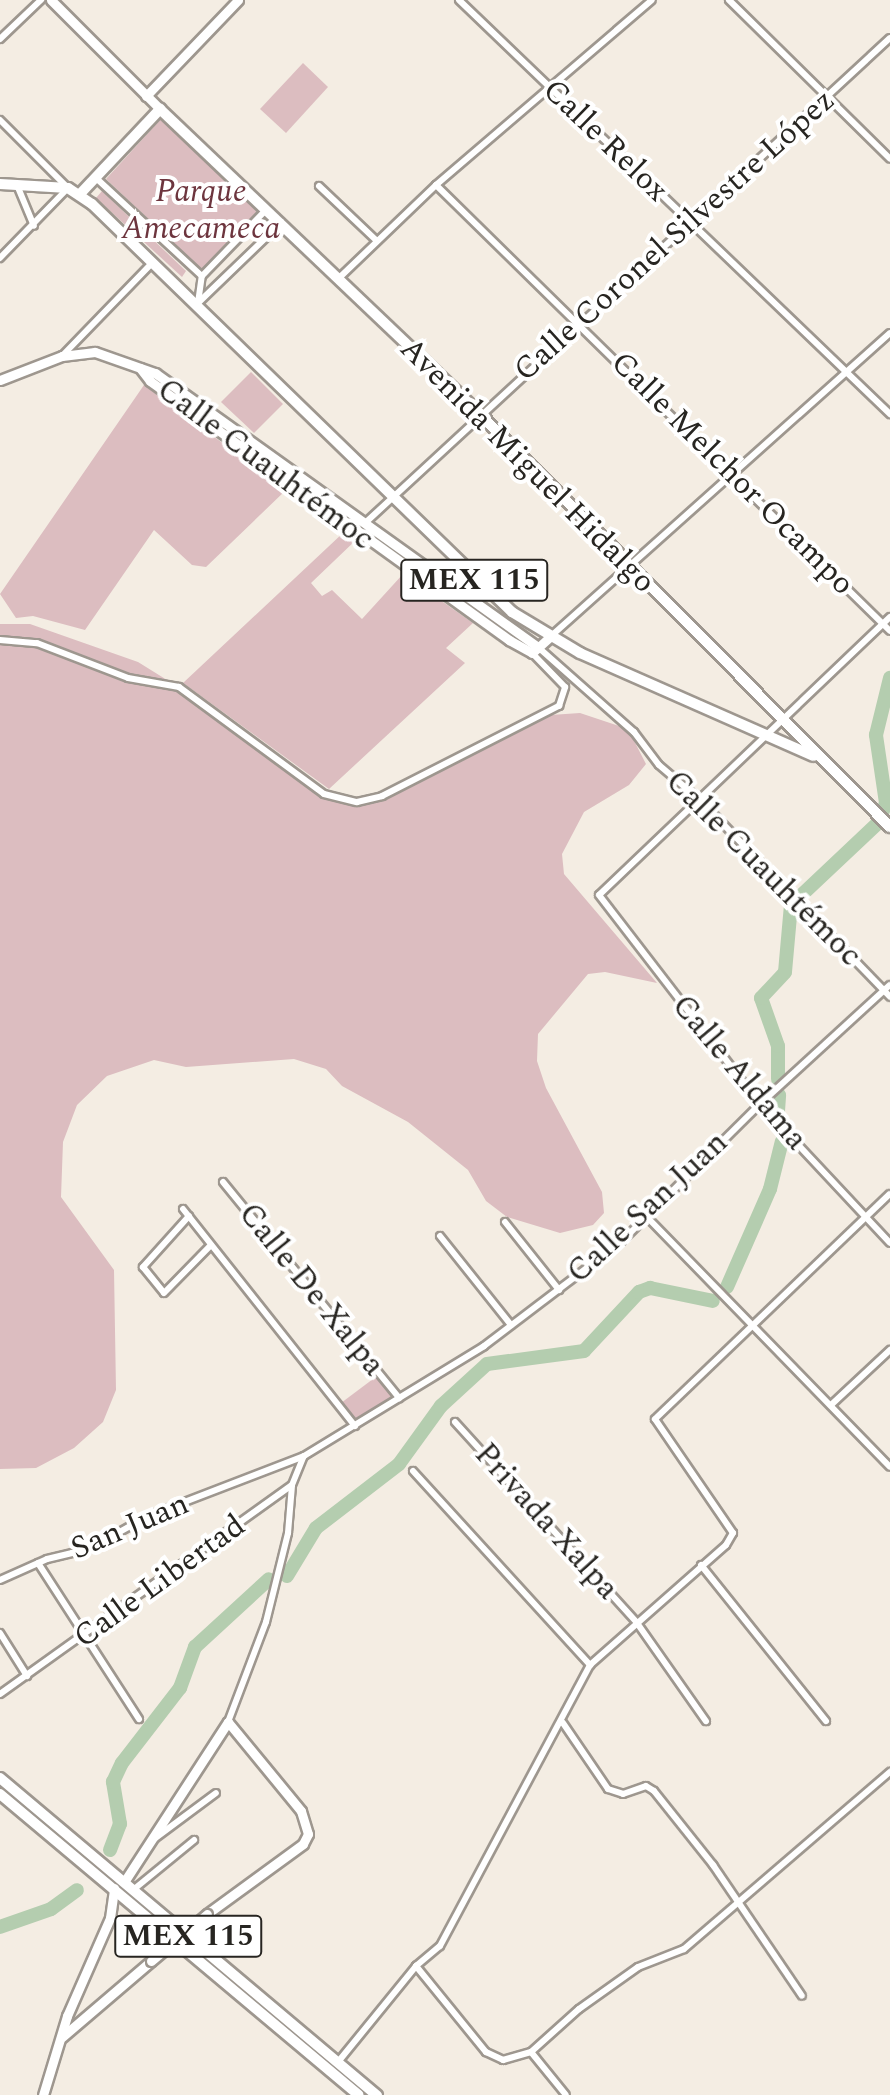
<!DOCTYPE html>
<meta charset="utf-8">
<style>
body{margin:0}
#map{position:relative;width:890px;height:2095px;overflow:hidden;background:#f4ede3;font-family:Spectral,serif}
div>[style]{position:absolute}
[style*='--x']{left:calc(var(--x)*1px);top:calc(var(--y)*1px);width:calc(var(--w)*1px);rotate:calc(var(--a)*1deg)}
.green>*{inset:0;background:#dcbdc0}
.river>*{height:14px;margin:-7px;padding:0 7px;transform-origin:7px;border-radius:7px;background:#b4cdaf}
.roads{filter:drop-shadow(2px 0 #9e978f) drop-shadow(-2px 0 #9e978f) drop-shadow(0 2px #9e978f) drop-shadow(0 -2px #9e978f)}
.street>*{height:6px;margin:-3px;padding:0 3px;transform-origin:3px;border-radius:3px;background:#fff}
.secondary>*{height:9px;margin:-4.5px;padding:0 4.5px;transform-origin:4.5px;border-radius:4.5px;background:#fff}
.primary>*{height:10px;margin:-5px;padding:0 5px;transform-origin:5px;border-radius:5px;background:#fff}
.bridges{filter:drop-shadow(2px 0 #9e978f) drop-shadow(-2px 0 #9e978f) drop-shadow(0 2px #9e978f) drop-shadow(0 -2px #9e978f)}
.secondary-bridge>*{height:9px;margin:-4.5px;padding:0 4.5px;transform-origin:4.5px;border-radius:4.5px;background:#fff}
span{translate:-50% -50%;white-space:nowrap;text-align:center;line-height:1.15;-webkit-text-stroke:8px #fff;paint-order:stroke}
.shield-label span{padding:2px 6px;background:#fff;border:2px solid;border-radius:6px;-webkit-text-stroke-width:0}
.shield-label{font-size:30px;color:#272521;font-weight:700}
.street-label{font-size:32px;color:#272521}
.park-label{font-size:32px;color:#6d353e;font-style:italic}
</style>
<div id="map">
<div class="green">
<i style="clip-path:polygon(303px 63px,328px 87px,286px 133px,260px 109px)"></i>
<i style="clip-path:polygon(162px 118px,261px 211px,203px 271px,106px 179px)"></i>
<i style="clip-path:polygon(102px 191px,186px 271px,182px 277px,96px 198px)"></i>
<i style="clip-path:polygon(251px 372px,283px 404px,254px 433px,221px 402px)"></i>
<i style="clip-path:polygon(144px 385px,286px 490px,206px 567px,192px 565px,154px 530px,85px 630px,33px 616px,16px 618px,0 594px)"></i>
<i style="clip-path:polygon(344px 532px,357px 539px,311px 583px,322px 596px,332px 590px,362px 619px,403px 574px,473px 623px,446px 648px,465px 663px,329px 789px,183px 683px)"></i>
<i style="clip-path:polygon(0 624px,30px 624px,138px 662px,233px 721px,327px 793px,358px 801px,420px 776px,536px 716px,580px 713px,628px 729px,646px 764px,629px 785px,584px 812px,562px 854px,564px 874px,657px 983px,605px 972px,588px 974px,538px 1034px,537px 1061px,546px 1088px,602px 1192px,604px 1213px,593px 1225px,560px 1233px,507px 1217px,486px 1201px,468px 1170px,408px 1122px,342px 1086px,326px 1069px,294px 1059px,186px 1067px,154px 1060px,107px 1076px,77px 1105px,63px 1142px,61px 1197px,114px 1270px,116px 1390px,103px 1422px,74px 1448px,36px 1468px,0 1469px)"></i>
<i style="clip-path:polygon(377px 1376px,395px 1397px,355px 1421px,341px 1403px)"></i>
</div>
<div class="river">
<i style="--x:778;--y:1079;--w:33;--a:-90"></i>
<i style="--x:778;--y:1046;--w:51;--a:-109.5"></i>
<i style="--x:761;--y:998;--w:35;--a:-47"></i>
<i style="--x:785;--y:972;--w:67;--a:-84.9"></i>
<i style="--x:791;--y:905;--w:120;--a:-43.3"></i>
<i style="--x:878;--y:823;--w:22;--a:-68"></i>
<i style="--x:886;--y:803;--w:69;--a:-98.4"></i>
<i style="--x:876;--y:735;--w:59;--a:-76.2"></i>
<i style="--x:778;--y:1111;--w:16;--a:-86"></i>
<i style="--x:727;--y:1287;--w:107;--a:-66.3"></i>
<i style="--x:770;--y:1189;--w:49;--a:-76"></i>
<i style="--x:287;--y:1576;--w:56;--a:-58.9"></i>
<i style="--x:316;--y:1528;--w:105;--a:-37.6"></i>
<i style="--x:399;--y:1464;--w:72;--a:-54.1"></i>
<i style="--x:441;--y:1406;--w:62;--a:-42.4"></i>
<i style="--x:487;--y:1364;--w:98;--a:-7.6"></i>
<i style="--x:584;--y:1351;--w:81;--a:-47"></i>
<i style="--x:639;--y:1292;--w:12;--a:-20"></i>
<i style="--x:650;--y:1288;--w:64;--a:11.7"></i>
<i style="--x:110;--y:1850;--w:28;--a:-69"></i>
<i style="--x:120;--y:1824;--w:43;--a:-99.5"></i>
<i style="--x:113;--y:1782;--w:21;--a:-65"></i>
<i style="--x:122;--y:1763;--w:95;--a:-52.3"></i>
<i style="--x:180;--y:1688;--w:44;--a:-69.9"></i>
<i style="--x:195;--y:1647;--w:100;--a:-42.6"></i>
<i style="--x:0;--y:1927;--w:54;--a:-19.4"></i>
<i style="--x:51;--y:1909;--w:32;--a:-36"></i>
</div>
<div class="roads">
<div class="street">
<i style="--x:459;--y:0;--w:598;--a:43.85"></i>
<i style="--x:729;--y:0;--w:226;--a:44.6"></i>
<i style="--x:0;--y:39;--w:57;--a:-43.6"></i>
<i style="--x:0;--y:120;--w:96;--a:45"></i>
<i style="--x:68;--y:188;--w:98;--a:134.2"></i>
<i style="--x:96;--y:178;--w:144;--a:42.8"></i>
<i style="--x:17;--y:185;--w:44;--a:67.5"></i>
<i style="--x:436;--y:185;--w:636;--a:44.49"></i>
<i style="--x:319;--y:186;--w:79;--a:43.5"></i>
<i style="--x:338;--y:279;--w:136;--a:-43.8"></i>
<i style="--x:436;--y:185;--w:284;--a:-40.6"></i>
<i style="--x:198;--y:303;--w:27;--a:-82"></i>
<i style="--x:202;--y:276;--w:92;--a:-45.9"></i>
<i style="--x:198;--y:303;--w:114;--a:-43.9"></i>
<i style="--x:62;--y:356;--w:131;--a:-45.9"></i>
<i style="--x:364;--y:524;--w:716;--a:-42.74"></i>
<i style="--x:890;--y:617;--w:402;--a:136.3"></i>
<i style="--x:599;--y:895;--w:264;--a:52.4"></i>
<i style="--x:760;--y:1104;--w:190;--a:46.9"></i>
<i style="--x:550;--y:637;--w:456;--a:-41.8"></i>
<i style="--x:0;--y:640;--w:37;--a:5"></i>
<i style="--x:37;--y:643;--w:97;--a:21"></i>
<i style="--x:128;--y:678;--w:52;--a:10"></i>
<i style="--x:179;--y:687;--w:180;--a:36.4"></i>
<i style="--x:324;--y:794;--w:34;--a:14"></i>
<i style="--x:357;--y:802;--w:26;--a:-13"></i>
<i style="--x:382;--y:796;--w:199;--a:-27"></i>
<i style="--x:559;--y:706;--w:20;--a:-72"></i>
<i style="--x:565;--y:687;--w:47;--a:-134.1"></i>
<i style="--x:539;--y:648;--w:127;--a:41.5"></i>
<i style="--x:634;--y:732;--w:41;--a:52.9"></i>
<i style="--x:659;--y:765;--w:52;--a:40.4"></i>
<i style="--x:699;--y:799;--w:275;--a:46"></i>
<i style="--x:223;--y:1182;--w:279;--a:50.8"></i>
<i style="--x:183;--y:1209;--w:277;--a:51.6"></i>
<i style="--x:645;--y:1215;--w:351;--a:45.8"></i>
<i style="--x:189;--y:1216;--w:69;--a:132"></i>
<i style="--x:143;--y:1267;--w:33;--a:51"></i>
<i style="--x:164;--y:1293;--w:67;--a:-45.6"></i>
<i style="--x:505;--y:1222;--w:87;--a:51.5"></i>
<i style="--x:440;--y:1236;--w:114;--a:51.4"></i>
<i style="--x:831;--y:1405;--w:81;--a:-43"></i>
<i style="--x:455;--y:1422;--w:271;--a:47.8"></i>
<i style="--x:637;--y:1623;--w:120;--a:54.9"></i>
<i style="--x:413;--y:1471;--w:263;--a:47.6"></i>
<i style="--x:38;--y:1563;--w:186;--a:57.1"></i>
<i style="--x:701;--y:1565;--w:200;--a:51.3"></i>
<i style="--x:0;--y:1580;--w:51;--a:-24.1"></i>
<i style="--x:47;--y:1559;--w:43;--a:-13.4"></i>
<i style="--x:89;--y:1549;--w:68;--a:-29.2"></i>
<i style="--x:148;--y:1516;--w:167;--a:-21"></i>
<i style="--x:304;--y:1456;--w:211;--a:-31.4"></i>
<i style="--x:484;--y:1346;--w:172;--a:-37.2"></i>
<i style="--x:621;--y:1242;--w:196;--a:-44.8"></i>
<i style="--x:760;--y:1104;--w:176;--a:-42.5"></i>
<i style="--x:0;--y:1633;--w:51;--a:57.9"></i>
<i style="--x:0;--y:1694;--w:359;--a:-35.6"></i>
<i style="--x:292;--y:1485;--w:31;--a:-68"></i>
<i style="--x:228;--y:1722;--w:107;--a:-69.2"></i>
<i style="--x:266;--y:1622;--w:92;--a:-76.1"></i>
<i style="--x:288;--y:1533;--w:48;--a:-85.2"></i>
<i style="--x:563;--y:1723;--w:80;--a:55.7"></i>
<i style="--x:608;--y:1789;--w:16;--a:18"></i>
<i style="--x:623;--y:1794;--w:24;--a:-19"></i>
<i style="--x:646;--y:1786;--w:9;--a:32"></i>
<i style="--x:654;--y:1791;--w:95;--a:51.4"></i>
<i style="--x:713;--y:1865;--w:158;--a:55.8"></i>
<i style="--x:150;--y:1842;--w:82;--a:-36.6"></i>
<i style="--x:133;--y:1890;--w:79;--a:-39.3"></i>
<i style="--x:416;--y:1966;--w:111;--a:50.9"></i>
<i style="--x:486;--y:2052;--w:19;--a:25"></i>
<i style="--x:503;--y:2060;--w:29;--a:-16"></i>
<i style="--x:531;--y:2052;--w:64;--a:-41.9"></i>
<i style="--x:579;--y:2009;--w:72;--a:-35.4"></i>
<i style="--x:638;--y:1967;--w:49;--a:-21.4"></i>
<i style="--x:684;--y:1949;--w:272;--a:-40.7"></i>
<i style="--x:531;--y:2052;--w:55;--a:50.9"></i>
<i style="--x:338;--y:2062;--w:124;--a:-50.9"></i>
<i style="--x:416;--y:1966;--w:31;--a:-40"></i>
<i style="--x:440;--y:1946;--w:319;--a:-61.9"></i>
<i style="--x:590;--y:1665;--w:181;--a:-41.4"></i>
<i style="--x:726;--y:1545;--w:14;--a:-60"></i>
<i style="--x:733;--y:1533;--w:138;--a:-124.4"></i>
<i style="--x:655;--y:1419;--w:325;--a:-43.8"></i>
</div>
<div class="secondary">
<i style="--x:51;--y:0;--w:154;--a:45"></i>
<i style="--x:146;--y:96;--w:133;--a:-46.2"></i>
<i style="--x:140;--y:368;--w:16;--a:52"></i>
<i style="--x:150;--y:381;--w:443;--a:35.8"></i>
<i style="--x:509;--y:640;--w:26;--a:29"></i>
<i style="--x:532;--y:653;--w:24;--a:-42"></i>
<i style="--x:0;--y:380;--w:66;--a:-21.2"></i>
<i style="--x:62;--y:356;--w:33;--a:-7"></i>
<i style="--x:95;--y:352;--w:64;--a:19.3"></i>
<i style="--x:155;--y:373;--w:472;--a:35.6"></i>
<i style="--x:124;--y:1882;--w:191;--a:-57"></i>
<i style="--x:228;--y:1722;--w:115;--a:50.6"></i>
<i style="--x:301;--y:1811;--w:24;--a:73"></i>
<i style="--x:308;--y:1834;--w:11;--a:117"></i>
<i style="--x:303;--y:1844;--w:119;--a:143.9"></i>
<i style="--x:62;--y:2037;--w:117;--a:-40.5"></i>
<i style="--x:43;--y:2095;--w:83;--a:-73.1"></i>
<i style="--x:67;--y:2016;--w:107;--a:-66.3"></i>
<i style="--x:110;--y:1918;--w:30;--a:-82"></i>
</div>
<div class="primary">
<i style="--x:0;--y:184;--w:68;--a:3.4"></i>
<i style="--x:68;--y:188;--w:29;--a:34"></i>
<i style="--x:92;--y:204;--w:586;--a:44.17"></i>
<i style="--x:512;--y:612;--w:79;--a:31.1"></i>
<i style="--x:580;--y:653;--w:255;--a:23.8"></i>
<i style="--x:80;--y:194;--w:117;--a:-46.7"></i>
<i style="--x:160;--y:109;--w:442;--a:43.6"></i>
<i style="--x:480;--y:414;--w:582;--a:45.21"></i>
<i style="--x:0;--y:1778;--w:493;--a:40.1"></i>
<i style="--x:0;--y:1794;--w:468;--a:40"></i>
</div>
</div>
<div class="bridges">
<div class="secondary-bridge">
<i style="--x:151;--y:1961;--w:73;--a:-40"></i>
</div>
</div>
<div class="shield-label">
<span style="left:474px;top:580px">MEX 115</span>
<span style="left:188px;top:1936px">MEX 115</span>
</div>
<div class="street-label">
<span style="left:605px;top:141px;rotate:44deg">Calle Relox</span>
<span style="left:675px;top:236px;rotate:-42deg">Calle Coronel Silvestre López</span>
<span style="left:265px;top:465px;rotate:37deg">Calle Cuauhtémoc</span>
<span style="left:527px;top:466px;rotate:45deg">Avenida Miguel Hidalgo</span>
<span style="left:732px;top:474px;rotate:45deg">Calle Melchor Ocampo</span>
<span style="left:763px;top:869px;rotate:45deg">Calle Cuauhtémoc</span>
<span style="left:739px;top:1073px;rotate:50deg">Calle Aldama</span>
<span style="left:648px;top:1208px;rotate:-43deg">Calle San Juan</span>
<span style="left:311px;top:1290px;rotate:51deg">Calle De Xalpa</span>
<span style="left:546px;top:1522px;rotate:48deg">Privada Xalpa</span>
<span style="left:130px;top:1527px;rotate:-23deg">San Juan</span>
<span style="left:160px;top:1582px;rotate:-36deg">Calle Libertad</span>
</div>
<div class="park-label">
<span style="left:201px;top:211px">Parque<br>Amecameca</span>
</div>
</div>
